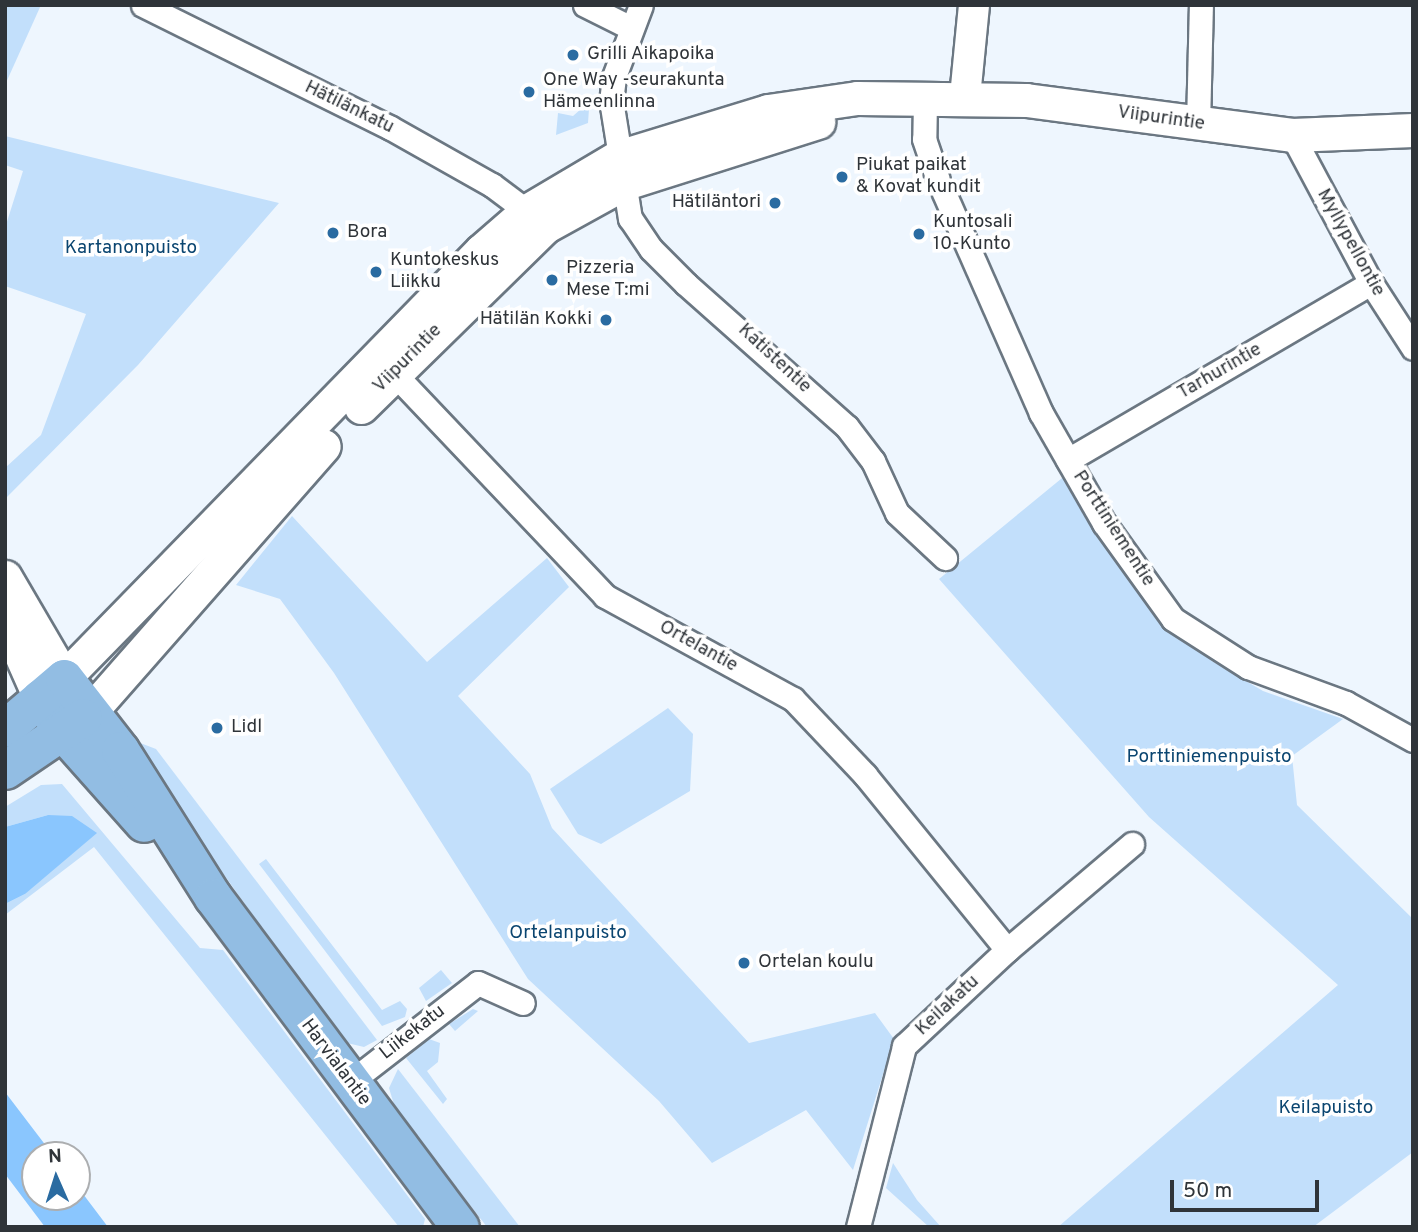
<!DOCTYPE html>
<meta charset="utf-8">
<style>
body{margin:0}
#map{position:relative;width:1418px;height:1232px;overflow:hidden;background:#eef6fe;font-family:Overpass,sans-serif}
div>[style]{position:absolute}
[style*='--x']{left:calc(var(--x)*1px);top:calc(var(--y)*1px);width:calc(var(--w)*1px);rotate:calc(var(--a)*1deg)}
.green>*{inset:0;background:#c2dffb}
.forest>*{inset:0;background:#8ac6fe}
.roads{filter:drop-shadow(2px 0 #6b7782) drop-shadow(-2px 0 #6b7782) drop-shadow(0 2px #6b7782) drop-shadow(0 -2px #6b7782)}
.minor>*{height:23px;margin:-11.5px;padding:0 11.5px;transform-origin:11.5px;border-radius:11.5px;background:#fff}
.tertiary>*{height:30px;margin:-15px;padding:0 15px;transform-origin:15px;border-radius:15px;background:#fff}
.secondary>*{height:33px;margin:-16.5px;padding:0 16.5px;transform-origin:16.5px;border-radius:16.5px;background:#fff}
.primary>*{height:37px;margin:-18.5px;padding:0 18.5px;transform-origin:18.5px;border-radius:18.5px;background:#92bde3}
.dots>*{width:19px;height:19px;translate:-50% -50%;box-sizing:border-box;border:4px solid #fff;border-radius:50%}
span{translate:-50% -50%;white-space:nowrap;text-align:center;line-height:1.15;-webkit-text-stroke:7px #fff;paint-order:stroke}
.poi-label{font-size:19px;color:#2f3439}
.left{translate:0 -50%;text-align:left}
.right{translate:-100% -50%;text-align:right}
.street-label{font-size:19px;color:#2f3439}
.park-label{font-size:19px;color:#0a4570}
.frame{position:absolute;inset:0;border:7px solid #2f3439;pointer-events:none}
.north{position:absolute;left:21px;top:1141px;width:70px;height:70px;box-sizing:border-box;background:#fff;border:2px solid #acaeb0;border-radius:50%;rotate:357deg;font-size:19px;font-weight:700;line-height:28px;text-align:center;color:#2f3439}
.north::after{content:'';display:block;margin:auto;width:24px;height:32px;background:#2a6ba1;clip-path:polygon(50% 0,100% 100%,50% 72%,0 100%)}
.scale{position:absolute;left:1170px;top:1180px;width:149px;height:32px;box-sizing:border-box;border:4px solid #2f3439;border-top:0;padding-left:9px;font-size:21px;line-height:24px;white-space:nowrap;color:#2f3439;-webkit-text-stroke:5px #fff;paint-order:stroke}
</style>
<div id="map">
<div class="green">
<i style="clip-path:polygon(5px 5px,41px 5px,5px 85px)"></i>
<i style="clip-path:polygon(581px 109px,589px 109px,588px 123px,556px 135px,558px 113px,573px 116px)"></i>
<i style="clip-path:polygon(5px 136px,279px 203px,138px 365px,5px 499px,5px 468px,41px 435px,86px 314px,5px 286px,5px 228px,23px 171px,5px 165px)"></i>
<i style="clip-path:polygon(1067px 474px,1154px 607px,1212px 661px,1263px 691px,1343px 719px,1292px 756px,1297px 805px,1413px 919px,1413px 1152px,1313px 1227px,1058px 1227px,1338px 985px,1149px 817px,939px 579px)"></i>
<i style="clip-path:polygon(292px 516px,427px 662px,547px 558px,569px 587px,458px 696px,530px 774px,552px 828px,749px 1043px,875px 1013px,894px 1039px,853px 1170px,806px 1110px,712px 1163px,659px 1101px,528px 979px,334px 673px,280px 599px,236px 585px)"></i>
<i style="clip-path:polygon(668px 708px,693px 734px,690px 791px,601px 844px,578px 834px,550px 789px)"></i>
<i style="clip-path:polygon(135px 741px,156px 749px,377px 1040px,364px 1047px,343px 1042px,195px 834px)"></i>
<i style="clip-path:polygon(62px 784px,200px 948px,223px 950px,425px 1219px,423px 1227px,399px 1227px,94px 847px,5px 915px,5px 904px,25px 894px,48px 815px,5px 827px,5px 807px,41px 785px)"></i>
<i style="clip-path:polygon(266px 859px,382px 1010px,400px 1001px,407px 1009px,405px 1017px,382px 1026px,259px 864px)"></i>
<i style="clip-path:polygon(441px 970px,452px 983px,426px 1001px,419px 988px)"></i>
<i style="clip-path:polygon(473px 1009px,478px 1011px,455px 1031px,449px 1024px)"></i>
<i style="clip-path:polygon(429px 1039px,440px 1043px,438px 1062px,427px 1071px,447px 1099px,443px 1104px,406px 1058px)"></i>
<i style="clip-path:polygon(398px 1069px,520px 1227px,487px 1227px,395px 1108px,389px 1088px)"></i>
<i style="clip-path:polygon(893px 1163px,917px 1200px,941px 1227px,929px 1227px,886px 1188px)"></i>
</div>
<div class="forest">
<i style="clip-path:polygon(48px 815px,72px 816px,97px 833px,25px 894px,5px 904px,5px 827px)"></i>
<i style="clip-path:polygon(5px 1092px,53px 1155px,35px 1155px,35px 1197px,77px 1197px,77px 1186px,108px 1227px,45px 1227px,5px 1174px)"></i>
</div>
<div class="roads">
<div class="minor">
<i style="--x:143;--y:5;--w:275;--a:26.4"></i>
<i style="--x:389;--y:127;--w:118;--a:29.4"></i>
<i style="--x:492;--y:185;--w:55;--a:36.9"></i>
<i style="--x:585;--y:5;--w:51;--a:26.6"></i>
<i style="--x:641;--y:5;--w:77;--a:110.6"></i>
<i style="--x:614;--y:77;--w:23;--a:97"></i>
<i style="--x:611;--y:100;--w:120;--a:80.9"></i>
<i style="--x:630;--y:218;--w:37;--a:56"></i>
<i style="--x:651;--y:249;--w:49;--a:45"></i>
<i style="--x:686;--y:284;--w:215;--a:41.6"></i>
<i style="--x:847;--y:427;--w:43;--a:52.6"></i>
<i style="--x:873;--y:461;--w:57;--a:65.2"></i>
<i style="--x:897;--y:513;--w:66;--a:43.2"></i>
<i style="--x:925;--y:100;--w:39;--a:91"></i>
<i style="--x:924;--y:139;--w:43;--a:71.1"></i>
<i style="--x:1198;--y:125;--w:120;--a:-88.6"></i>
<i style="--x:1292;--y:135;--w:168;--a:61.9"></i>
<i style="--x:1371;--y:283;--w:77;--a:57.1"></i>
<i style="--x:944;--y:193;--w:240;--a:66.2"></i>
<i style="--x:1041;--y:413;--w:127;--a:60.2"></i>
<i style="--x:1104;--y:523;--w:118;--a:54.3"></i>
<i style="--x:1173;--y:619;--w:89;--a:32.6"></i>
<i style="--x:1248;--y:667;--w:104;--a:20.2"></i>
<i style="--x:1346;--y:703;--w:77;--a:28.9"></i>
<i style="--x:385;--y:364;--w:320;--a:46.5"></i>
<i style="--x:605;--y:596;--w:214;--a:28.7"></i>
<i style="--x:793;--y:699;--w:105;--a:46.5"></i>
<i style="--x:865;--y:775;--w:225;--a:50.9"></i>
<i style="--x:1068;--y:460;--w:351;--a:-30.3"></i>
<i style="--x:349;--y:1083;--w:163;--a:-37.8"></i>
<i style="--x:478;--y:983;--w:49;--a:24"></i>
<i style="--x:858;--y:1227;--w:187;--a:-75.7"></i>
<i style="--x:904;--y:1046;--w:141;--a:-43"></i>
<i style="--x:1007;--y:950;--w:164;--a:-40.3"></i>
</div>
<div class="tertiary">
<i style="--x:965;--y:97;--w:92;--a:-84.4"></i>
</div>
<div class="secondary">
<i style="--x:361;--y:407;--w:259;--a:-44.4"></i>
<i style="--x:546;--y:226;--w:87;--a:-28.9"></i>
<i style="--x:622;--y:184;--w:206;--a:-17.6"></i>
<i style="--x:5;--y:577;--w:117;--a:59.7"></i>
<i style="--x:64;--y:678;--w:597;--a:-45.68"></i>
<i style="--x:481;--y:251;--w:61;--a:-41"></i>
<i style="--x:527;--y:211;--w:106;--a:-30.7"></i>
<i style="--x:618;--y:157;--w:157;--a:-17"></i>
<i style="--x:768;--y:111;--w:90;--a:-8.3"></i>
<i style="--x:857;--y:98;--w:169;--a:0.7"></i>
<i style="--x:1026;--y:100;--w:268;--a:7.5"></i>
<i style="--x:1292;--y:135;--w:121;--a:-2.4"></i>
<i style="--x:5;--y:619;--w:86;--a:66.1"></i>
<i style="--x:90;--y:712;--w:354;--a:-48.7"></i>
</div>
<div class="primary">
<i style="--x:40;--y:698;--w:40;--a:56"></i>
<i style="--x:62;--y:731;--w:123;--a:48.3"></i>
<i style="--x:5;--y:728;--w:77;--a:-40.3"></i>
<i style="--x:64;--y:678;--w:91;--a:52.1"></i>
<i style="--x:120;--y:750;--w:174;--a:57.7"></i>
<i style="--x:213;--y:897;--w:412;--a:53.2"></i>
<i style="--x:5;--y:770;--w:94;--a:-34.2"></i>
</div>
</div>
<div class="dots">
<i style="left:573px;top:55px;background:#2a6ba1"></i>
<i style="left:529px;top:92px;background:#2a6ba1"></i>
<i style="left:842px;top:177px;background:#2a6ba1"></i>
<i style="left:775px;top:203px;background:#2a6ba1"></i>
<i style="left:333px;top:233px;background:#2a6ba1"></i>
<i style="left:919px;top:234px;background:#2a6ba1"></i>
<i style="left:376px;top:272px;background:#2a6ba1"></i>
<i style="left:552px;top:280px;background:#2a6ba1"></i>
<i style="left:606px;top:320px;background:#2a6ba1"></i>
<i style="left:217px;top:728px;background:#2a6ba1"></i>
<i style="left:744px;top:963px;background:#2a6ba1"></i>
</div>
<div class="poi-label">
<span class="left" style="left:587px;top:55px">Grilli Aikapoika</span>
<span class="left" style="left:543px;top:92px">One Way -seurakunta<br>Hämeenlinna</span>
<span class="left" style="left:856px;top:177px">Piukat paikat<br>&amp; Kovat kundit</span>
<span class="right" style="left:761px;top:203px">Hätiläntori</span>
<span class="left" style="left:933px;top:234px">Kuntosali<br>10-Kunto</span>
<span class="left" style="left:347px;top:233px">Bora</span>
<span class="left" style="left:390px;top:272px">Kuntokeskus<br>Liikku</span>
<span class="left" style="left:566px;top:280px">Pizzeria<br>Mese T:mi</span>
<span class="right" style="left:592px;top:320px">Hätilän Kokki</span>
<span class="left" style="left:231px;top:728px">Lidl</span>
<span class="left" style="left:758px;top:963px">Ortelan koulu</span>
</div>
<div class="street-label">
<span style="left:349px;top:108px;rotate:26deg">Hätilänkatu</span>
<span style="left:1161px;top:119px;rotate:8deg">Viipurintie</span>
<span style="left:1350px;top:243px;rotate:61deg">Myllypellontie</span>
<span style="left:408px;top:359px;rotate:-45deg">Viipurintie</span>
<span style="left:774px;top:359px;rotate:43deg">Katistentie</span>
<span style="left:1220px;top:372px;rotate:-30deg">Tarhurintie</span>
<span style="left:1113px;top:529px;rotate:57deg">Porttiniementie</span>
<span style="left:698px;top:647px;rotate:29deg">Ortelantie</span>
<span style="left:948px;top:1006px;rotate:-43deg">Keilakatu</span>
<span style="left:413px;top:1033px;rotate:-38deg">Liikekatu</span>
<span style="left:335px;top:1063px;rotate:53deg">Harvialantie</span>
</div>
<div class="park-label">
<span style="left:131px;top:249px">Kartanonpuisto</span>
<span style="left:1209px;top:758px">Porttiniemenpuisto</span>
<span style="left:568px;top:934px">Ortelanpuisto</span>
<span style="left:1326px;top:1109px">Keilapuisto</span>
</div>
<div class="frame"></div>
<div class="north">N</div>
<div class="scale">50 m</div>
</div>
